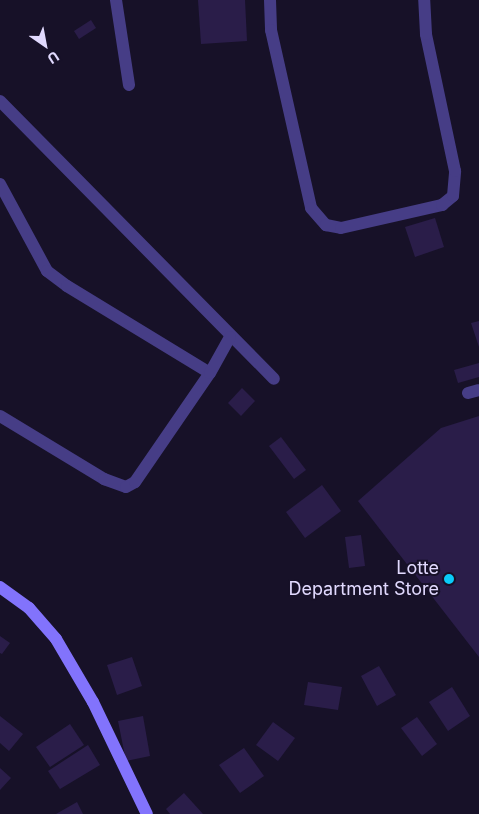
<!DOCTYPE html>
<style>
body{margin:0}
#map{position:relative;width:479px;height:814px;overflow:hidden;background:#171128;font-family:Inter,sans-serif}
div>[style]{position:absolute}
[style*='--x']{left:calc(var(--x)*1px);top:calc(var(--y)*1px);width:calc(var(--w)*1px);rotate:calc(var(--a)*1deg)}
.building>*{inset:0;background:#2a1d49}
.lane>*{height:12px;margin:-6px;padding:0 6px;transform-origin:6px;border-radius:6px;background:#463d86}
.street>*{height:12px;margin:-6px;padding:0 6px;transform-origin:6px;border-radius:6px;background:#463d86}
.secondary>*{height:12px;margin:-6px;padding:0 6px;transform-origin:6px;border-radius:6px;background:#8273fc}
.dots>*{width:14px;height:14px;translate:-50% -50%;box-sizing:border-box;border:2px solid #171128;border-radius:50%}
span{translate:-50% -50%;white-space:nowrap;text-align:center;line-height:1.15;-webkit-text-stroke:4px #171128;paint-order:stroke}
.poi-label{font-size:18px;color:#e1d9fe}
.right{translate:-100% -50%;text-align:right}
.north{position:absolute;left:20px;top:20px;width:50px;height:50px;-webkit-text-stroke:4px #171128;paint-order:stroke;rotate:147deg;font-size:14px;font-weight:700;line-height:20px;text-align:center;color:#e1d9fe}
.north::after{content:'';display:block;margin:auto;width:18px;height:22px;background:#e1d9fe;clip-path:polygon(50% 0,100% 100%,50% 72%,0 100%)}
</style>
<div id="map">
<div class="building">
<i style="clip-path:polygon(198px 0,245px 0,247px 41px,201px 44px)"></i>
<i style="clip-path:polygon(91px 20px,96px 28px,79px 39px,74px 31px)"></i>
<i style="clip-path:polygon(435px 218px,444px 247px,415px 257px,405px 227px)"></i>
<i style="clip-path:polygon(479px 321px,479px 347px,471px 323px)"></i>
<i style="clip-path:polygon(479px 363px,479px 377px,458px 383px,454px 370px)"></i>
<i style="clip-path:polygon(242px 388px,255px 401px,241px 416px,228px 403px)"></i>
<i style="clip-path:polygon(479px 416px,479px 657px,358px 501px,441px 428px)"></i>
<i style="clip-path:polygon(281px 437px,306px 470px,294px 479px,269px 446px)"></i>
<i style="clip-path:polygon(322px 485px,341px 511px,305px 538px,286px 512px)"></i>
<i style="clip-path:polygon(361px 535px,365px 566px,349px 568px,345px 537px)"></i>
<i style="clip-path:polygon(0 636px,10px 643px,2px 654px,0 653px)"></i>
<i style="clip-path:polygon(132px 657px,142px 686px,117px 695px,107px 665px)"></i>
<i style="clip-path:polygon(379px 666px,396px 695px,377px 706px,361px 676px)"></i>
<i style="clip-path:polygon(308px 682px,342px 687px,338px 710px,304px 705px)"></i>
<i style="clip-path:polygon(452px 687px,470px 716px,448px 731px,429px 702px)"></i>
<i style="clip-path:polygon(0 716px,23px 734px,9px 751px,0 743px)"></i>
<i style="clip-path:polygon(143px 716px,150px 756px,126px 761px,118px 721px)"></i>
<i style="clip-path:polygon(417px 717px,437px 744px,422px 756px,401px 728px)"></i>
<i style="clip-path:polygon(273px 722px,295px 738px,278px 761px,256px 745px)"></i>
<i style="clip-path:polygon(70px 724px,84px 745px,50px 767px,36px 747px)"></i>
<i style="clip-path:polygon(88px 745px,100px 765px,60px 789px,48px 771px)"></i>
<i style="clip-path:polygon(244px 748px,264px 776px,240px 793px,219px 765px)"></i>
<i style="clip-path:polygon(0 768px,11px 778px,0 790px)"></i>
<i style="clip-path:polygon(184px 793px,203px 814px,170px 814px,166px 809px)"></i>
<i style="clip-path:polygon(77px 802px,83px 814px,56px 814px)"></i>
</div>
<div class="lane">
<i style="--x:468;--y:393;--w:11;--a:-15"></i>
</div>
<div class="street">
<i style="--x:116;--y:0;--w:86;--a:81.3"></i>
<i style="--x:270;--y:0;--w:30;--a:88"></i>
<i style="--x:271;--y:30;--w:182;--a:77.3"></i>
<i style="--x:311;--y:208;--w:23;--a:49"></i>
<i style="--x:326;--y:225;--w:15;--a:11"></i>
<i style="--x:341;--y:228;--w:104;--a:-12.8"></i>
<i style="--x:442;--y:205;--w:14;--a:-39"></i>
<i style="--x:453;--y:196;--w:25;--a:-85"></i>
<i style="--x:455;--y:171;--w:140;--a:-102"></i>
<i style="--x:426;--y:34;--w:34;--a:-93"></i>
<i style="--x:0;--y:101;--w:390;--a:45.4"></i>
<i style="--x:0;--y:184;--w:99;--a:61.6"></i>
<i style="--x:47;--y:271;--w:25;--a:37"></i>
<i style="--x:67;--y:286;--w:167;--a:31.3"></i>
<i style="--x:0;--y:416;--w:122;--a:31.2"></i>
<i style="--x:104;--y:479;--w:23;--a:20"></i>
<i style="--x:126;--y:487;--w:10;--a:-29"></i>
<i style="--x:135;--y:482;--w:132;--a:-55.5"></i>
<i style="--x:210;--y:373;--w:41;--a:-60.9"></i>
</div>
<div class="secondary">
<i style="--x:0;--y:587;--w:36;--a:36"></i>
<i style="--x:29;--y:608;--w:41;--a:48.9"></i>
<i style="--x:56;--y:639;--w:73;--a:59.6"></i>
<i style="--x:93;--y:702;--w:124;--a:64.3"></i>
</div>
<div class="dots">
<i style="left:449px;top:579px;background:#0acbf9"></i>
</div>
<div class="poi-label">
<span class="right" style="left:439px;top:579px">Lotte<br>Department Store</span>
</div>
<div class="north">U</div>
</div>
